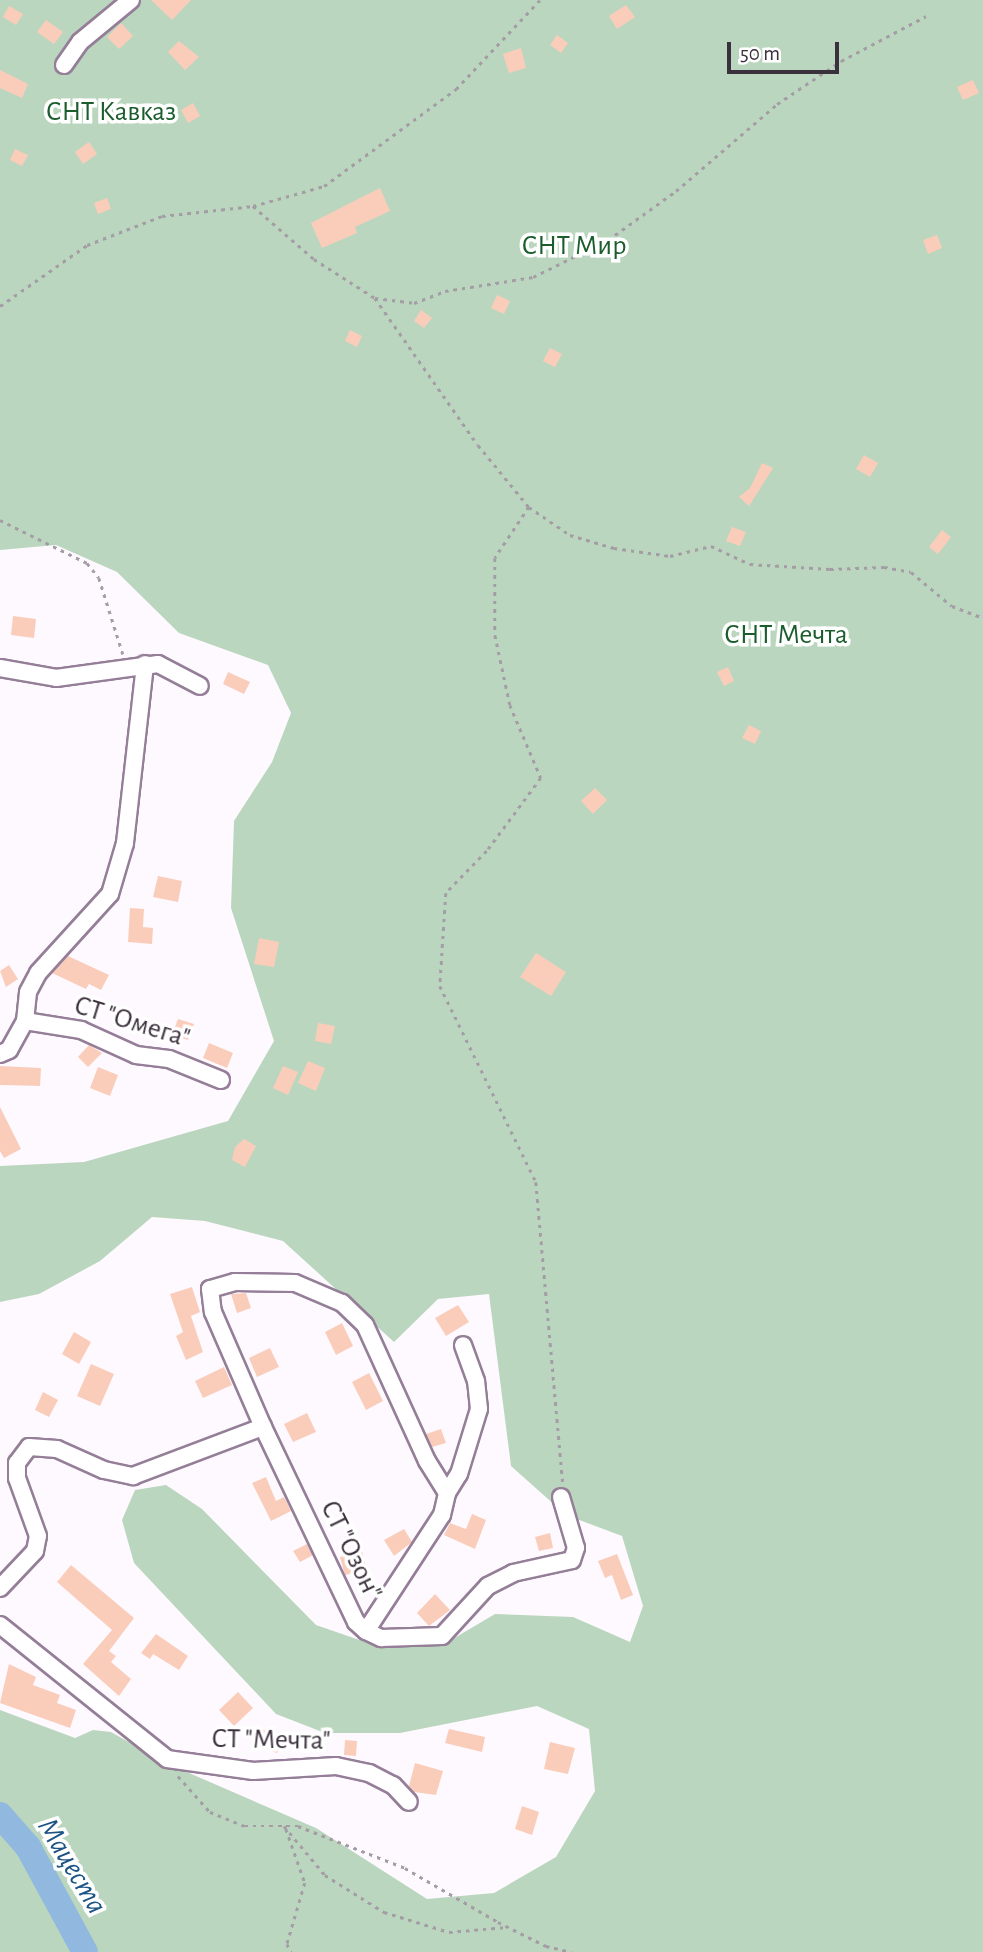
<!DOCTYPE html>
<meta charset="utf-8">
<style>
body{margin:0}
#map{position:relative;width:983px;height:1952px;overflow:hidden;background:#fef9ff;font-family:"Alegreya Sans",sans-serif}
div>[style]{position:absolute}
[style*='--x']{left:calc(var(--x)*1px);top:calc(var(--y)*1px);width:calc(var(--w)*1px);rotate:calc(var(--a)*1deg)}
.green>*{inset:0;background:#bbd6be}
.river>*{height:26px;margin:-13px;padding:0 13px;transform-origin:13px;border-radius:13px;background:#91b8df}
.building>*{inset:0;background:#facdbb}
.path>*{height:2.5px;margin-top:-1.25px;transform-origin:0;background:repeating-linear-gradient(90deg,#a49da5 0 3.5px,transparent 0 8.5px)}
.roads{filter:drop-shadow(2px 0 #957e98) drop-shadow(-2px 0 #957e98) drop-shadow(0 2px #957e98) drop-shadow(0 -2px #957e98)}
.minor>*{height:16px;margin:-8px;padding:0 8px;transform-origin:8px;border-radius:8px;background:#fff}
span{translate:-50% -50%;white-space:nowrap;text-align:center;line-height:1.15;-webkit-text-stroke:7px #fff;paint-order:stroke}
.park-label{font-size:28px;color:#1c5d2d}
.street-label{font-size:28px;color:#3b313c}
.water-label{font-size:30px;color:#1d5486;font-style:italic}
.scale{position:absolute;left:727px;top:42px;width:112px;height:32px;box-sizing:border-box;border:4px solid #3b313c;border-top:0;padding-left:9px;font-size:21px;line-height:24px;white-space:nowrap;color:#3b313c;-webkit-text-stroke:5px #fff;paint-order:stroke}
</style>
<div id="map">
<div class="green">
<i style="clip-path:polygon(0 0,983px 0,983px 1952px,0 1952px,0 1710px,75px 1738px,93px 1730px,111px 1732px,166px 1763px,316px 1828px,427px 1899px,494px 1893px,556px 1857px,595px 1791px,589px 1729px,537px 1706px,400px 1733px,325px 1733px,276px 1714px,134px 1563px,122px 1520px,135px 1490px,166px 1485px,202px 1509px,316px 1625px,374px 1645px,446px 1643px,495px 1614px,573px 1617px,630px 1642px,643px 1606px,622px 1536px,566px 1515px,511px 1466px,489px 1294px,438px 1299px,394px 1342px,283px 1241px,205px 1221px,152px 1217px,100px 1261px,39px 1294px,0 1302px,0 1166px,84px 1162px,228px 1121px,274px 1041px,231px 908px,234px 821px,272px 762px,291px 713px,268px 665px,179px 633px,117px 572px,56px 545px,0 550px)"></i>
</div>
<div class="river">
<i style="--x:0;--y:1815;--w:43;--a:48.8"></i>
<i style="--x:28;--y:1847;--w:119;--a:61.5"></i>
</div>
<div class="building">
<i style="clip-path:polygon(151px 0,191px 0,172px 20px)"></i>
<i style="clip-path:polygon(626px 5px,635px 17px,617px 29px,609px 16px)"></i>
<i style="clip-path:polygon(9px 6px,23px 14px,16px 25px,3px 17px)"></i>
<i style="clip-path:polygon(46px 20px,63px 32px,54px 44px,37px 32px)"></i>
<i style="clip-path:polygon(121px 23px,133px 36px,119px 49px,107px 37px)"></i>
<i style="clip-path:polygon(557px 35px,568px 43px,561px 53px,550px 45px)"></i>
<i style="clip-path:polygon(179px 41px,199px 57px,185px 70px,168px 52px)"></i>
<i style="clip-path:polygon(521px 48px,526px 68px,509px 73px,503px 54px)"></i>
<i style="clip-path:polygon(0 70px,28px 84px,22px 98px,0 88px)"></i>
<i style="clip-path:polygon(973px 80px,979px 93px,963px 100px,957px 87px)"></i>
<i style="clip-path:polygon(193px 103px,200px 116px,188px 123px,181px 110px)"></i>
<i style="clip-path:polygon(89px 142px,97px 154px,83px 164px,75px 152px)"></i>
<i style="clip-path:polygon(15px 149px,28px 155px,22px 166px,10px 160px)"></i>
<i style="clip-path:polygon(380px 188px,390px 211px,355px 227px,357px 233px,322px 248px,311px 223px)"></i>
<i style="clip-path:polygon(107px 198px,111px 209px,98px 214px,94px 203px)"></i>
<i style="clip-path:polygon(937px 235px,942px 248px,928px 254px,923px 240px)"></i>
<i style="clip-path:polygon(497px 295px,510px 301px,504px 314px,491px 308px)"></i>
<i style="clip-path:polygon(421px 310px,432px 318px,424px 328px,414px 321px)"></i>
<i style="clip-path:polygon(350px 330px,362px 336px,357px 347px,345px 341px)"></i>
<i style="clip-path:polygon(550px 348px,562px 354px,555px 367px,543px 361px)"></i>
<i style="clip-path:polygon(864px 455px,878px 463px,870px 477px,856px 469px)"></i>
<i style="clip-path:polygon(762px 463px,773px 468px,749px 506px,739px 497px,750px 488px)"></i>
<i style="clip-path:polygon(732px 527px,746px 532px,740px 546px,726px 541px)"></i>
<i style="clip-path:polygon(942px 530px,951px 537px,938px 554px,929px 547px)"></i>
<i style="clip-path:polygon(13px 616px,36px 619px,34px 638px,11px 635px)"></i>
<i style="clip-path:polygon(728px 667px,734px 681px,724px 686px,717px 672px)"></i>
<i style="clip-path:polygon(228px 672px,250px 682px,244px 694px,223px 684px)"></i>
<i style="clip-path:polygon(749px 725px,761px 731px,755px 744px,742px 738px)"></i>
<i style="clip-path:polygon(595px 788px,607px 800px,593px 814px,581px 801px)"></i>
<i style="clip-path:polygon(158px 876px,182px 881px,178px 902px,153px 897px)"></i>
<i style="clip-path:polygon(130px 908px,144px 909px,143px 927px,153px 928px,152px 944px,128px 942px)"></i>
<i style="clip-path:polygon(259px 938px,279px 942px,274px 967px,254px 964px)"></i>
<i style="clip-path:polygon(536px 953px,566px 972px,551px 996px,520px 977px)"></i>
<i style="clip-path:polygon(68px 956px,109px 975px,101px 990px,89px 984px,86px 989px,52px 973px)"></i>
<i style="clip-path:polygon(9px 965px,18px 979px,6px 987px,0 971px)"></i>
<i style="clip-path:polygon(178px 1019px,194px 1024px,188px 1040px,172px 1035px)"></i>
<i style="clip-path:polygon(318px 1023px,335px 1026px,331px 1044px,315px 1041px)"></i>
<i style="clip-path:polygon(209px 1043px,233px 1053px,227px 1068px,203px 1058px)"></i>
<i style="clip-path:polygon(89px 1045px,102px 1053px,88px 1067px,78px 1057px)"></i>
<i style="clip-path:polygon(308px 1061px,325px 1068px,316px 1091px,298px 1083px)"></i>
<i style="clip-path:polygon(0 1066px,41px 1068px,40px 1086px,0 1085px)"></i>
<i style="clip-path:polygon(283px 1066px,298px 1072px,288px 1095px,273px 1088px)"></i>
<i style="clip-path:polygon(98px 1067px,118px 1075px,110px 1096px,90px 1088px)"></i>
<i style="clip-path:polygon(0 1107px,21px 1149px,4px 1158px,0 1151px)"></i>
<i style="clip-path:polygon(244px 1139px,256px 1146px,245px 1167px,232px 1160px,235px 1147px)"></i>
<i style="clip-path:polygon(192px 1287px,200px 1312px,191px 1316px,203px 1352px,186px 1360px,176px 1336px,183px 1332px,170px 1294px)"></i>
<i style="clip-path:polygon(246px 1293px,251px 1308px,237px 1313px,231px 1294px)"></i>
<i style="clip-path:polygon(458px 1305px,469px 1322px,446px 1336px,435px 1318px)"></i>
<i style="clip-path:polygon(342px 1323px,353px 1346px,336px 1355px,325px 1332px)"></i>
<i style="clip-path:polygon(74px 1332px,91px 1342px,79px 1364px,62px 1354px)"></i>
<i style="clip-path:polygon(270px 1348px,279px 1367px,257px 1377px,249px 1358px)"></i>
<i style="clip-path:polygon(91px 1364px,114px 1374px,100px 1406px,77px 1396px)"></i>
<i style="clip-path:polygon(224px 1367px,232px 1385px,203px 1398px,195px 1381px)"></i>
<i style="clip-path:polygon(369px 1373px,383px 1401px,366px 1410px,352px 1382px)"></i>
<i style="clip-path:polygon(43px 1392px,58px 1400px,49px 1417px,35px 1410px)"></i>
<i style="clip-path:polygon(307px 1413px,316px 1432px,293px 1442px,284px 1424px)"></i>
<i style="clip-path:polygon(441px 1429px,446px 1443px,432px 1447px,426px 1434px)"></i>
<i style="clip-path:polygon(266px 1477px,276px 1501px,284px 1497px,291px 1511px,271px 1521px,252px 1483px)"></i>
<i style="clip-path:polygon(472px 1514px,486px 1520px,475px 1549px,444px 1535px,450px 1523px,466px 1529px)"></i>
<i style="clip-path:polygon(404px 1529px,412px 1542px,394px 1556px,384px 1540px)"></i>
<i style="clip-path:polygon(550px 1533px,553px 1548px,539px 1551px,535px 1537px)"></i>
<i style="clip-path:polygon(307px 1544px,313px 1555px,300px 1562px,293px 1551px)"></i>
<i style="clip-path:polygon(362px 1551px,367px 1570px,345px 1575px,340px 1557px)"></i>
<i style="clip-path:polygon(617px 1554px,633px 1595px,621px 1600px,612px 1575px,605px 1578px,598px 1561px)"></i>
<i style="clip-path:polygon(71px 1565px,134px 1618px,109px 1651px,116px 1656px,111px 1662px,131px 1679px,119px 1696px,83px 1664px,112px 1630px,57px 1582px)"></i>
<i style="clip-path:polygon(435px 1594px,450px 1610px,429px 1626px,417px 1613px)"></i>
<i style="clip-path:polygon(156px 1634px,188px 1656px,179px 1670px,153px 1654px,150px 1659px,141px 1653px)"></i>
<i style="clip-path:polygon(9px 1664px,36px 1677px,33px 1685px,60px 1695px,57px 1703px,76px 1710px,70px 1728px,0 1703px)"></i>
<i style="clip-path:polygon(238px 1692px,253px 1708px,234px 1726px,219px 1710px)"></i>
<i style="clip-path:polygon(261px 1729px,283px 1738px,277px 1753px,254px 1744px)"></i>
<i style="clip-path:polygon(449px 1729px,485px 1737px,482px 1752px,445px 1743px)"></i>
<i style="clip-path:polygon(345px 1740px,357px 1741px,356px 1756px,344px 1755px)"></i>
<i style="clip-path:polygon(550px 1742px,575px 1748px,568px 1774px,544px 1769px)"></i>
<i style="clip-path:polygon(415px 1763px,443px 1771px,436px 1795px,414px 1792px,409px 1786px)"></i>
<i style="clip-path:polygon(522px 1806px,539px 1812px,532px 1835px,515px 1829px)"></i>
</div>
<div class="path">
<i style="--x:253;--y:206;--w:81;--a:41"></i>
<i style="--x:314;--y:259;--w:72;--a:32.6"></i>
<i style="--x:375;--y:298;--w:39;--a:7"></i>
<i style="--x:414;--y:303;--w:33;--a:-21"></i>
<i style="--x:445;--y:291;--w:89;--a:-9"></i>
<i style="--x:533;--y:277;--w:84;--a:-26.3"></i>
<i style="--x:608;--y:240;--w:84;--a:-35.8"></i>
<i style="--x:676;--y:191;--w:133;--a:-40.7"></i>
<i style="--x:777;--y:104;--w:77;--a:-33.9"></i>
<i style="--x:841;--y:61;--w:96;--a:-27.9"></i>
<i style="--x:375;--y:298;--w:179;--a:55"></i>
<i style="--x:478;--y:445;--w:80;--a:50.6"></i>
<i style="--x:529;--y:507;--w:50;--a:34.3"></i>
<i style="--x:570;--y:535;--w:46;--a:16.5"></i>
<i style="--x:614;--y:548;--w:57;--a:8.1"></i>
<i style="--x:670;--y:556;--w:42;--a:-13.7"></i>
<i style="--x:711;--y:546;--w:43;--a:24.8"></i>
<i style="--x:750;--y:564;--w:80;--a:3.6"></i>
<i style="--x:830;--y:569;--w:54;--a:-2.1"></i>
<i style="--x:884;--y:567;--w:27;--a:10"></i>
<i style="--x:911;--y:572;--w:53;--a:39.7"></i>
<i style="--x:952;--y:606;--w:33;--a:21"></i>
<i style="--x:0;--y:306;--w:106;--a:-35"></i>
<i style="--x:87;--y:245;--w:80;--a:-21.1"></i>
<i style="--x:162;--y:216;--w:92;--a:-6.3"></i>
<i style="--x:253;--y:206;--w:74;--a:-15.7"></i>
<i style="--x:324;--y:186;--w:164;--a:-36.3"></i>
<i style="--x:456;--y:89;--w:122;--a:-46.7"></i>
<i style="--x:529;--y:507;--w:61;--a:123.7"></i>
<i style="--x:495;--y:558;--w:77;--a:90"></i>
<i style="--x:495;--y:635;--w:72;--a:77.9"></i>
<i style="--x:510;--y:705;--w:79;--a:67"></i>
<i style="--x:541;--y:778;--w:91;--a:126.5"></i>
<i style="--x:487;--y:851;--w:59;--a:134.3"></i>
<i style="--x:446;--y:893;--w:93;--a:93.7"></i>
<i style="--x:440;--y:986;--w:218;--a:63.9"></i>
<i style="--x:536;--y:1182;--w:302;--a:84.9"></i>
<i style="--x:0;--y:520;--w:97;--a:26.3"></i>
<i style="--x:87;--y:563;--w:19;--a:51"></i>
<i style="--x:99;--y:578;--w:80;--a:72.5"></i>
<i style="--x:178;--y:1776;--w:48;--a:48.4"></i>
<i style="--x:210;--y:1812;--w:37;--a:22"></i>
<i style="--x:244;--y:1826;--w:54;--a:0"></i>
<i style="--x:298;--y:1826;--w:115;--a:21.4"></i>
<i style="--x:405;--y:1868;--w:108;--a:30.1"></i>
<i style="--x:498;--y:1922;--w:54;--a:26.6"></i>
<i style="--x:546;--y:1946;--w:26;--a:13"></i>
<i style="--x:284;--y:1826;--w:64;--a:50.1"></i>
<i style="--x:325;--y:1875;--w:70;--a:32.1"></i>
<i style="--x:384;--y:1912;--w:68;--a:17.1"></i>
<i style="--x:449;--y:1932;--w:58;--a:-4.9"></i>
<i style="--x:286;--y:1829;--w:57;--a:70.6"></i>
<i style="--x:305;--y:1883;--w:64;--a:106.4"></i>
<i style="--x:287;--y:1944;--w:9;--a:63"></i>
</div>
<div class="roads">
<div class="minor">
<i style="--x:64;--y:65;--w:28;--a:-55"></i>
<i style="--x:80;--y:42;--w:66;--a:-39.5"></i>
<i style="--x:0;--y:668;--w:57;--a:10.1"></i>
<i style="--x:56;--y:678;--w:103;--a:-7.8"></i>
<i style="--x:158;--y:664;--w:47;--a:27.6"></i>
<i style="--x:25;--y:1021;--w:57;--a:9.1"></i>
<i style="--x:81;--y:1030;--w:60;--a:24.4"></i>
<i style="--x:136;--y:1055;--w:33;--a:7"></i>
<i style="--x:169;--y:1059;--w:56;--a:22"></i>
<i style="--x:0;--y:1054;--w:10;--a:-24"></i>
<i style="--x:9;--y:1050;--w:33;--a:-61"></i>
<i style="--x:25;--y:1021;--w:29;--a:-84"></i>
<i style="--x:28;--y:992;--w:21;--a:-62"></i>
<i style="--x:38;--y:973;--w:107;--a:-47.7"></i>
<i style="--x:110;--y:894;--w:53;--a:-73.6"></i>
<i style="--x:125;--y:843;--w:180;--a:-83.6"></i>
<i style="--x:447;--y:1493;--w:22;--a:-58"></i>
<i style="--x:459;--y:1474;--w:68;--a:-72.9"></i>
<i style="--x:479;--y:1409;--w:28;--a:-96"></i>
<i style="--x:476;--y:1381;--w:38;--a:-110"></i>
<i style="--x:0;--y:1588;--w:51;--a:-46.6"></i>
<i style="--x:35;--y:1551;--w:15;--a:-79"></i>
<i style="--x:38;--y:1536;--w:62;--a:-109.9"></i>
<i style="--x:17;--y:1478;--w:15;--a:-90"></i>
<i style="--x:17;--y:1463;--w:20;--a:-53"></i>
<i style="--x:29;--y:1447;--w:28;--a:4"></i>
<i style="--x:57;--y:1449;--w:51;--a:24.1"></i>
<i style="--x:104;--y:1470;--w:30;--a:12"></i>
<i style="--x:133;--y:1476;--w:139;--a:-20.7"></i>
<i style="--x:0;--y:1625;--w:214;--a:38.7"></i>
<i style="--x:167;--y:1759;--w:87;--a:7.9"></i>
<i style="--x:253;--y:1771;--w:83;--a:-3.4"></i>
<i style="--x:336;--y:1766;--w:34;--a:12"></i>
<i style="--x:369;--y:1773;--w:27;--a:27"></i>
<i style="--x:393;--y:1785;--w:23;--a:47"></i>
<i style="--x:366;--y:1631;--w:139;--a:-56.8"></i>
<i style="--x:442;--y:1515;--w:23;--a:-77"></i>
<i style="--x:447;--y:1493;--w:38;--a:-122"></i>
<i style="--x:427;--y:1461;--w:149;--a:-114.5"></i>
<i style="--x:365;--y:1325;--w:32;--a:-136"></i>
<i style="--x:342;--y:1303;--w:51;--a:-156.9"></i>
<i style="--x:295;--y:1283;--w:60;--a:-179"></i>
<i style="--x:235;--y:1282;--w:26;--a:164"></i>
<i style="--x:210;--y:1289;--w:23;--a:83"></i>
<i style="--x:213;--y:1312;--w:125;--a:66.5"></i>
<i style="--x:263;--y:1427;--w:216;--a:64.5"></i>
<i style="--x:356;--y:1622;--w:13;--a:42"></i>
<i style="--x:366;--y:1631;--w:17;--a:25"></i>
<i style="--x:381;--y:1638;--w:61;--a:-1.9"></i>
<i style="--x:442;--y:1636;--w:68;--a:-47.4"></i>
<i style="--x:488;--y:1586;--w:28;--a:-27"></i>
<i style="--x:513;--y:1573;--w:60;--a:-12.4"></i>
<i style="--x:572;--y:1560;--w:13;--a:-72"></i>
<i style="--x:576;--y:1548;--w:53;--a:-106.4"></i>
</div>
</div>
<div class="park-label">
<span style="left:111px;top:112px">СНТ Кавказ</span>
<span style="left:574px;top:246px">СНТ Мир</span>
<span style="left:786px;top:635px">СНТ Мечта</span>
</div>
<div class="street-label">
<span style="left:132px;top:1022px;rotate:17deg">СТ "Омега"</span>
<span style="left:351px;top:1550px;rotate:64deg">СТ "Озон"</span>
<span style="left:271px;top:1740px;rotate:1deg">СТ "Мечта"</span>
</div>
<div class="water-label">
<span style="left:72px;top:1866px;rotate:59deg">Мацеста</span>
</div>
<div class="scale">50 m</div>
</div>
